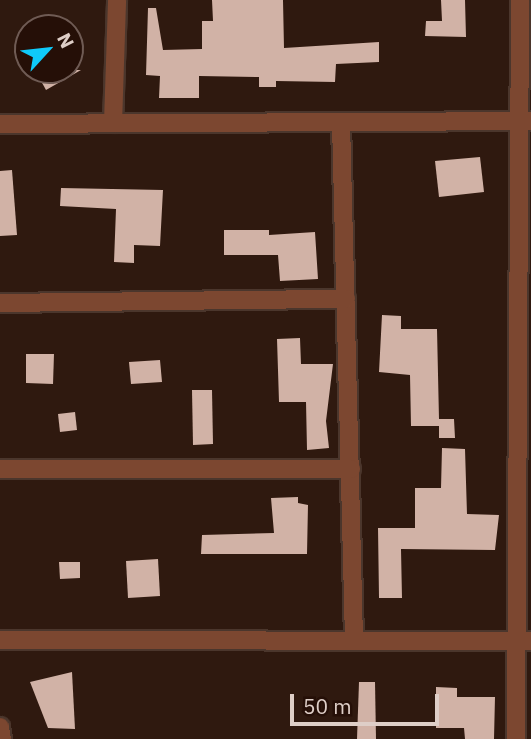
<!DOCTYPE html>
<style>
body{margin:0}
#map{position:relative;width:531px;height:739px;overflow:hidden;background:#2f190f;font-family:"IBM Plex Sans",sans-serif}
div>[style]{position:absolute}
[style*='--x']{left:calc(var(--x)*1px);top:calc(var(--y)*1px);width:calc(var(--w)*1px);rotate:calc(var(--a)*1deg)}
.building>*{inset:0;background:#d1b2a6}
.roads{filter:drop-shadow(2px 0 #4b362c) drop-shadow(-2px 0 #4b362c) drop-shadow(0 2px #4b362c) drop-shadow(0 -2px #4b362c)}
.minor>*{height:18px;margin:-9px;padding:0 9px;transform-origin:9px;border-radius:9px;background:#7c4730}
span{translate:-50% -50%;white-space:nowrap;text-align:center;line-height:1.15;-webkit-text-stroke:7px #250f07;paint-order:stroke}
.north{position:absolute;left:14px;top:14px;width:70px;height:70px;box-sizing:border-box;background:#250f07;border:2px solid #6f5b54;border-radius:50%;rotate:63deg;font-size:19px;font-weight:700;line-height:28px;text-align:center;color:#decec7}
.north::after{content:'';display:block;margin:auto;width:24px;height:32px;background:#0fcafa;clip-path:polygon(50% 0,100% 100%,50% 72%,0 100%)}
.scale{position:absolute;left:290px;top:694px;width:149px;height:32px;box-sizing:border-box;border:4px solid #decec7;border-top:0;padding-left:9px;font-size:21px;line-height:24px;white-space:nowrap;color:#decec7;-webkit-text-stroke:5px #250f07;paint-order:stroke}
</style>
<div id="map">
<div class="building">
<i style="clip-path:polygon(212px 0,283px 0,284px 48px,379px 42px,379px 62px,336px 64px,335px 82px,276px 81px,276px 87px,259px 87px,259px 77px,199px 76px,199px 98px,159px 98px,160px 76px,146px 75px,148px 8px,156px 8px,163px 50px,202px 49px,202px 21px,213px 21px)"></i>
<i style="clip-path:polygon(441px 0,465px 0,466px 37px,425px 36px,426px 21px,442px 21px)"></i>
<i style="clip-path:polygon(35px 70px,81px 70px,46px 90px)"></i>
<i style="clip-path:polygon(480px 157px,484px 192px,439px 197px,435px 161px)"></i>
<i style="clip-path:polygon(12px 170px,17px 235px,0 236px,0 171px)"></i>
<i style="clip-path:polygon(61px 188px,163px 190px,160px 246px,134px 245px,134px 263px,114px 262px,116px 209px,60px 206px)"></i>
<i style="clip-path:polygon(224px 230px,269px 230px,269px 235px,315px 232px,318px 279px,280px 281px,278px 255px,224px 255px)"></i>
<i style="clip-path:polygon(382px 315px,401px 316px,401px 329px,437px 329px,439px 419px,454px 419px,455px 438px,439px 438px,439px 426px,411px 426px,410px 375px,379px 372px)"></i>
<i style="clip-path:polygon(300px 338px,301px 364px,333px 364px,326px 421px,329px 448px,307px 450px,306px 402px,279px 402px,277px 339px)"></i>
<i style="clip-path:polygon(26px 354px,54px 354px,53px 384px,26px 383px)"></i>
<i style="clip-path:polygon(160px 360px,162px 382px,131px 384px,129px 362px)"></i>
<i style="clip-path:polygon(192px 390px,212px 390px,213px 444px,193px 445px)"></i>
<i style="clip-path:polygon(75px 412px,77px 430px,60px 432px,58px 414px)"></i>
<i style="clip-path:polygon(442px 448px,465px 449px,467px 514px,499px 515px,495px 550px,401px 549px,402px 598px,379px 598px,378px 528px,415px 528px,415px 488px,441px 488px)"></i>
<i style="clip-path:polygon(298px 497px,298px 503px,308px 505px,307px 554px,201px 554px,202px 535px,274px 533px,271px 498px)"></i>
<i style="clip-path:polygon(158px 559px,160px 596px,128px 598px,126px 561px)"></i>
<i style="clip-path:polygon(59px 562px,80px 562px,80px 578px,60px 579px)"></i>
<i style="clip-path:polygon(72px 672px,75px 729px,48px 728px,30px 682px)"></i>
<i style="clip-path:polygon(359px 682px,375px 682px,376px 739px,357px 739px)"></i>
<i style="clip-path:polygon(436px 687px,457px 688px,457px 697px,495px 697px,494px 739px,465px 739px,464px 728px,436px 728px)"></i>
</div>
<div class="roads">
<div class="minor">
<i style="--x:341;--y:122;--w:518;--a:88.56"></i>
<i style="--x:113;--y:123;--w:123;--a:-88.1"></i>
<i style="--x:0;--y:124;--w:531;--a:-0.32"></i>
<i style="--x:0;--y:303;--w:346;--a:-0.7"></i>
<i style="--x:0;--y:469;--w:351;--a:0"></i>
<i style="--x:0;--y:640;--w:531;--a:0.11"></i>
<i style="--x:0;--y:727;--w:12;--a:81"></i>
<i style="--x:516;--y:739;--w:739;--a:-89.69"></i>
</div>
</div>
<div class="north">N</div>
<div class="scale">50 m</div>
</div>
